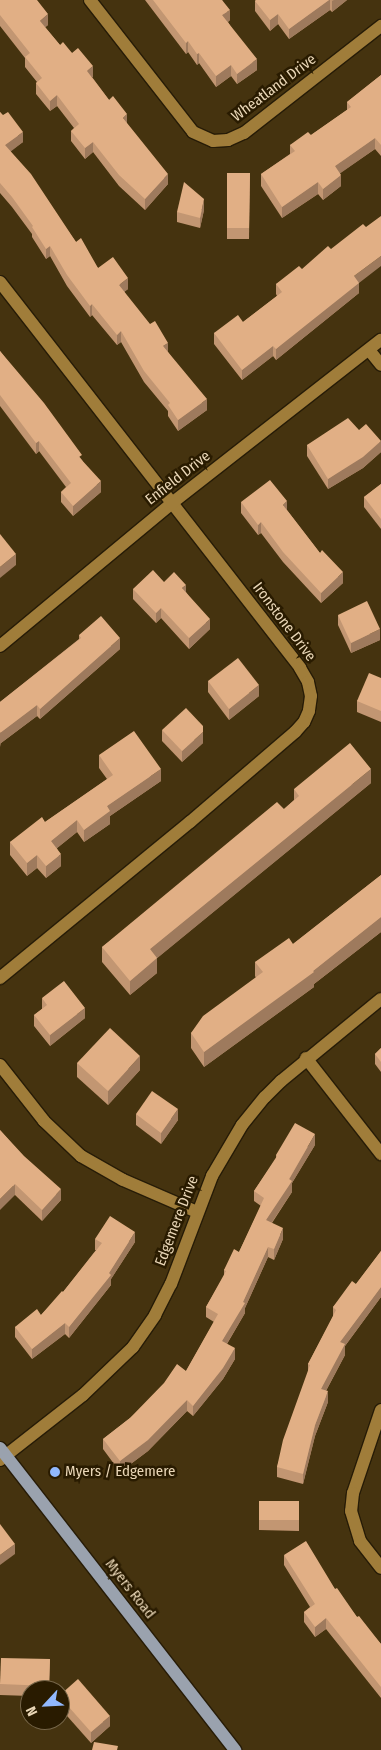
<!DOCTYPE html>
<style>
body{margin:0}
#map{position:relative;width:381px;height:1750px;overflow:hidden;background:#45330f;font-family:"Fira Sans Condensed",sans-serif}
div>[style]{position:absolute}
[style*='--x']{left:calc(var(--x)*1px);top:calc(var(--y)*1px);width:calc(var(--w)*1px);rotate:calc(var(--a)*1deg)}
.roads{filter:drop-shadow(1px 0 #271c07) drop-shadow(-1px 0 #271c07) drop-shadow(0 1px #271c07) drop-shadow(0 -1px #271c07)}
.minor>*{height:12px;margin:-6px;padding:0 6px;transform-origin:6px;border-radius:6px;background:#a07d3a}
.major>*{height:12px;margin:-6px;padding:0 6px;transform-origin:6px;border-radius:6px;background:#9aa2ae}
.wall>*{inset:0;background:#c29672}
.shaded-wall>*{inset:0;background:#9e7a5d}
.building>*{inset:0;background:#e1af85}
.dots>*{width:14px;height:14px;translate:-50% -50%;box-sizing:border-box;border:2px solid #291b00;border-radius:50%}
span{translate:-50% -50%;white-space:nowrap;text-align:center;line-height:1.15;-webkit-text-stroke:5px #291b00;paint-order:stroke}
.street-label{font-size:15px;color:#ead7b7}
.poi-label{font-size:15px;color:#ead7b7}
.left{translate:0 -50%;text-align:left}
.north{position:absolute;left:20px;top:1680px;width:50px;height:50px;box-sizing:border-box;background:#291b00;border:1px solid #766649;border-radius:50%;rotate:245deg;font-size:14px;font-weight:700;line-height:20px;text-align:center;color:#ead7b7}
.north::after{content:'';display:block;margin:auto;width:18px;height:22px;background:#91b8fd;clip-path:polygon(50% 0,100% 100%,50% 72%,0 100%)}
</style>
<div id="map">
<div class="roads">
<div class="minor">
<i style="--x:90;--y:0;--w:167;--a:52"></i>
<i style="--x:193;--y:132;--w:22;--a:24"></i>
<i style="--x:213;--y:141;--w:15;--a:-4"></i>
<i style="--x:228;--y:140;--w:17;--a:-24"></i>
<i style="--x:244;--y:133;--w:174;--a:-38"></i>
<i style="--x:0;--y:282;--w:489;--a:52.1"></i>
<i style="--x:300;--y:668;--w:16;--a:60"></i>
<i style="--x:308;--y:682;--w:14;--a:78"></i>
<i style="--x:311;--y:696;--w:15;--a:98"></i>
<i style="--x:309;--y:711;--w:12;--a:114"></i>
<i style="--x:304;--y:722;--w:13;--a:132"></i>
<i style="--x:295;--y:732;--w:138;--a:139.4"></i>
<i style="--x:190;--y:822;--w:246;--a:140.6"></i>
<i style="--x:369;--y:350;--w:19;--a:51"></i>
<i style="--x:0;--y:646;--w:224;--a:-39.7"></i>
<i style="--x:172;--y:503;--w:265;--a:-38"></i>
<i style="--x:306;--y:1058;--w:122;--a:52"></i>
<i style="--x:0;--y:1065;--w:71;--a:51.8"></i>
<i style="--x:44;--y:1121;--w:51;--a:43.4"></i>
<i style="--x:81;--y:1156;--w:48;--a:29.7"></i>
<i style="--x:123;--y:1180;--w:81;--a:23.4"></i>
<i style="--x:381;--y:1410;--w:88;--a:108.6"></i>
<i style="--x:353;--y:1493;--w:18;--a:96"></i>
<i style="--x:351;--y:1511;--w:31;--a:73"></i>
<i style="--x:360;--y:1541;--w:34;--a:52"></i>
<i style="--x:0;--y:1460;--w:105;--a:-38.1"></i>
<i style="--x:83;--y:1395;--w:69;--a:-43.8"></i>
<i style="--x:133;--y:1347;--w:39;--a:-55"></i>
<i style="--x:155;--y:1315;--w:35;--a:-63"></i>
<i style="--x:171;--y:1284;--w:116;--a:-69.2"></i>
<i style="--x:212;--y:1176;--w:59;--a:-59.5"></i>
<i style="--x:242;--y:1125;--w:36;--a:-51"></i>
<i style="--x:265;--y:1097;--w:23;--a:-45"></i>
<i style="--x:281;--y:1081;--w:129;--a:-39.4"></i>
</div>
<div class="major">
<i style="--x:0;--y:1448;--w:383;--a:52.1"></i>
</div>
</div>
<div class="wall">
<i style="clip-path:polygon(0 0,48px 25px,45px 27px,60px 45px,72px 53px,93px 77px,92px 77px,127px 124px,168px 184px,145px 210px,119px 186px,93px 152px,85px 159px,71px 141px,71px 131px,74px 128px,57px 106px,50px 111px,36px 94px,36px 83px,37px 82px,25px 67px,25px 58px,0 26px)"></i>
<i style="clip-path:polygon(145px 0,222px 0,230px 20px,228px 22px,257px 70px,237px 84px,231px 76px,216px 87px,199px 63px,197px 65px,188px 52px,186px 54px)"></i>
<i style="clip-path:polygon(256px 0,347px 0,332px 12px,330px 10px,289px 39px,278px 24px,270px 31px,255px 11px,255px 1px)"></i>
<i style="clip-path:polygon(381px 75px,381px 156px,375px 149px,340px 173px,341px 186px,323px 200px,318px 194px,282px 218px,261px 186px,261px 174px,290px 154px,290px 145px,311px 135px,347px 110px,347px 102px)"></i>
<i style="clip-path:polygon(0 112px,23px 142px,10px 151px,76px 242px,98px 268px,128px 289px,124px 292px,168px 352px,207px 410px,178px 431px,168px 416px,168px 411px,144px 382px,121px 342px,117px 345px,92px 315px,90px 317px,67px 286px,50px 256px,46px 259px,32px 237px,32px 234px,12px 207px,0 193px)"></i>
<i style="clip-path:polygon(227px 173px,250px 173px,249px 239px,227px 239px)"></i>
<i style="clip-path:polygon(204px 210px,200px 228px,177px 222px,177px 212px)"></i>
<i style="clip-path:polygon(302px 269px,359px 283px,359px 293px,276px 360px,273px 356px,242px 380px,214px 344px,214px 333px,243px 322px,277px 296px,276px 294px,276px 284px)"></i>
<i style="clip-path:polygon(0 351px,82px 460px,101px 492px,73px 516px,61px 502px,61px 492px,66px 487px,39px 451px,36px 454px,0 406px)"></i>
<i style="clip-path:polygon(359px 430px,381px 452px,363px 468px,328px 489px,307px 456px,307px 445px)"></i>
<i style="clip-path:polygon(381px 484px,381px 529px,364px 507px,364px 497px)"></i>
<i style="clip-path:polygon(241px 502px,287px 510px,343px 583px,321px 603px,283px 562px,261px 533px,258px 535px,241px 513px)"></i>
<i style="clip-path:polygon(164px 582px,186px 592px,210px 629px,189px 649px,161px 618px,156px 623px,133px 599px,133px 589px)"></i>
<i style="clip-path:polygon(338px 615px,380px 640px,351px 653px,338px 625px)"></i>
<i style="clip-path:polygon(79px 635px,120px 649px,40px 719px,37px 716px,1px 743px,1px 746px,0 702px,79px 639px)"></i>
<i style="clip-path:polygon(381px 678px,381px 722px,357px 712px,357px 701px)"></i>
<i style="clip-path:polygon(208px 681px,259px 696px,229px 720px,208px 692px)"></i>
<i style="clip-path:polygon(162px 730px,203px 743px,182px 762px,162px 741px)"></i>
<i style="clip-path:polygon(99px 755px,161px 781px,110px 816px,110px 824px,84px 842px,77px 832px,57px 848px,61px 866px,46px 878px,37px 868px,27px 876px,10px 855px,10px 842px,45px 822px,107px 779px,99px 768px)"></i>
<i style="clip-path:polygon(371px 783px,157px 958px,157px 973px,130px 995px,102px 962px,102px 947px,284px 809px,294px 800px,294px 789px)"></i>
<i style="clip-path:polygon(381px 875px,381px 932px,314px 984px,314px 987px,204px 1067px,191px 1048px,191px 1033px,256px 978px,255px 976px,255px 962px,293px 944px)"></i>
<i style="clip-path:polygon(42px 998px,85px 1018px,50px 1046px,34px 1026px,34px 1015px,42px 1009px)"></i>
<i style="clip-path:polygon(381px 1048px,381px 1072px,375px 1064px,375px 1054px)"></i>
<i style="clip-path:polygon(77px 1063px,140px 1070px,108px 1105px,77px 1077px)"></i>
<i style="clip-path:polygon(136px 1114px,178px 1120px,161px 1144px,136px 1125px)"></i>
<i style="clip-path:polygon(0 1130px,61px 1200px,42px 1221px,15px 1195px)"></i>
<i style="clip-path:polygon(315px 1145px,292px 1183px,292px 1192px,272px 1223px,283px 1239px,274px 1260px,268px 1257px,245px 1308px,245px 1313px,227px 1344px,235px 1359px,223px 1379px,193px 1416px,187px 1411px,148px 1451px,120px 1472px,103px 1449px,103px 1439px,130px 1418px,186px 1371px,214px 1322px,206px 1317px,206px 1307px,224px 1276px,224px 1270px,239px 1252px,261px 1206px,254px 1201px,254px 1191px,276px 1159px,276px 1155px)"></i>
<i style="clip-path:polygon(95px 1239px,135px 1242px,111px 1279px,111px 1285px,69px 1338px,65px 1334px,32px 1359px,15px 1337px,15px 1327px,41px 1315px,63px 1292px,96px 1250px,95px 1250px)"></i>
<i style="clip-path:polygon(381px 1251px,381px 1297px,345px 1346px,345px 1355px,326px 1391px,328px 1402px,315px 1436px,303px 1484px,277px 1477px,277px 1467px,308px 1373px,308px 1364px,333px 1317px,333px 1307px,356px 1284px)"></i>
<i style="clip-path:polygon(259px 1501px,299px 1501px,299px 1531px,259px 1530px)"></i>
<i style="clip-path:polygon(284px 1555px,335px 1589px,357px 1617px,381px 1644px,381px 1698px,326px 1629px,315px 1637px,304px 1622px,304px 1612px,310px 1607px,284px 1565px)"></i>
<i style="clip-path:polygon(50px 1659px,49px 1690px,30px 1690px,30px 1696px,0 1695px,0 1683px)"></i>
<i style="clip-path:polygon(60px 1695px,110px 1726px,91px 1743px,60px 1708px)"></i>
</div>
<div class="shaded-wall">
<i style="clip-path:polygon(329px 0,330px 0,330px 10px,289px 39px,289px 29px)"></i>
<i style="clip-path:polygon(334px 0,347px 0,332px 12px,332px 1px)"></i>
<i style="clip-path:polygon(230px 10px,230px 20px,222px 26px,222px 15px)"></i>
<i style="clip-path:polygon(48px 14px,48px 25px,40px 32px,40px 21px)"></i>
<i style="clip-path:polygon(278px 14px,278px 24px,270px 31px,270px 20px)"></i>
<i style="clip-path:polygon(188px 41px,188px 52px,186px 54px,186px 43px)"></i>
<i style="clip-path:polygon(199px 53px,199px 63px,197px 65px,197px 54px)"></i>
<i style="clip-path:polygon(257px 59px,257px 70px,237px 84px,237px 74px)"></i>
<i style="clip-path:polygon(231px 65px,231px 76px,216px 87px,216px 76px)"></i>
<i style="clip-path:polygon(93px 66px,93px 77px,87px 81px,87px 71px)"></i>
<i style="clip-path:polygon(57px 95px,57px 106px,50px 111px,50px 101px)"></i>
<i style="clip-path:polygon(127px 114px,127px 124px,123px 118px)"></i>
<i style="clip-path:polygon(23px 132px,23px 142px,5px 156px,5px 145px)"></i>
<i style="clip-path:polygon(375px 138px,375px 149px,335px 177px,335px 166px)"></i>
<i style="clip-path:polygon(93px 142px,93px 152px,85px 159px,85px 148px)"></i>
<i style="clip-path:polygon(168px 174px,168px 184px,145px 210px,145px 199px)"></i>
<i style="clip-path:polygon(341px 175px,341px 186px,323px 200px,323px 189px)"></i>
<i style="clip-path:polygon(318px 182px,318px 194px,282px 218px,282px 207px)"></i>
<i style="clip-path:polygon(204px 199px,204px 210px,200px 228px,200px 218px)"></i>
<i style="clip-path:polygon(50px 246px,50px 256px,46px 259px,46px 249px)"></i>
<i style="clip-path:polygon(381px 256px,381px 266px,359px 283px,359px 293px,276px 360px,276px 349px,354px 276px)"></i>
<i style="clip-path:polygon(128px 278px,128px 289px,119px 296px,119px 285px)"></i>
<i style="clip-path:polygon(92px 304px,92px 315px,90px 317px,90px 306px)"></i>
<i style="clip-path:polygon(121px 331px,121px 342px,117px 345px,117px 335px)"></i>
<i style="clip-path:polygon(168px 343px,168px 353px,163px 346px)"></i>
<i style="clip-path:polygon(273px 346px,273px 356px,242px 380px,242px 370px)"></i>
<i style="clip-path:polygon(207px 399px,207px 410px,178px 431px,178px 420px)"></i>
<i style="clip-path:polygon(39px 441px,39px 451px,36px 454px,36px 443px)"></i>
<i style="clip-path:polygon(381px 441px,381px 452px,363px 468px,328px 489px,328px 479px)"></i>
<i style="clip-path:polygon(101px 481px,101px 492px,73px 516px,73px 506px)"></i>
<i style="clip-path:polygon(287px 501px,287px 512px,283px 505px)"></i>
<i style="clip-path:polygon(261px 522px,261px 533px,258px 535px,258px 525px)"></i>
<i style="clip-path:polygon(16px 554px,16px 565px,0 578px,0 567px)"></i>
<i style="clip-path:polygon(343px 572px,343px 583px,321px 603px,321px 593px)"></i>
<i style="clip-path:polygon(186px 585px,186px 595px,182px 588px)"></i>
<i style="clip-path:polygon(161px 608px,161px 618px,156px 623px,156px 613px)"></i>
<i style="clip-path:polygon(210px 619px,210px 629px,189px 649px,189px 638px)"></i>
<i style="clip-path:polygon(380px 629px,380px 640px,351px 653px,351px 643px)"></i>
<i style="clip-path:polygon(120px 638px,120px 649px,40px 719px,40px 709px)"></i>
<i style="clip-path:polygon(259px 685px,259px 696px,229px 720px,229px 709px)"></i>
<i style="clip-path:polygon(37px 705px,37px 716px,1px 743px,0 747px,0 733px)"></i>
<i style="clip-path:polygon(203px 732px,203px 743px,182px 762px,182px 751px)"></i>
<i style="clip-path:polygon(161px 769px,161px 781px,110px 816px,110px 824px,84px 842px,84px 830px,107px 806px)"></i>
<i style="clip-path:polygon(371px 769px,371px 783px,150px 964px,150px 949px)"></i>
<i style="clip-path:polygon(77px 820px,77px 832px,51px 853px,51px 841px)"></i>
<i style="clip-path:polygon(61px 854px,61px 866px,46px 878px,46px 866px)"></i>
<i style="clip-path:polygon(37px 855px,37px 868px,27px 876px,27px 863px)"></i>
<i style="clip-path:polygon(381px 917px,381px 932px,314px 984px,314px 987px,204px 1067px,204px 1052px,313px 971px)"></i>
<i style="clip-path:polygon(157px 958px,157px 973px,130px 995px,130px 981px)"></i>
<i style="clip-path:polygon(85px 1008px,85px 1018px,50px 1046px,50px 1035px)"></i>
<i style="clip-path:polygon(140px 1056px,140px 1070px,108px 1105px,108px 1091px)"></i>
<i style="clip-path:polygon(178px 1109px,178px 1120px,161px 1144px,161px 1133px)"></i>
<i style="clip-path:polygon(315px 1134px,315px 1145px,292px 1183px,292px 1192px,266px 1231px,266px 1220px)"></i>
<i style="clip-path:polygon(15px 1184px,15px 1195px,0 1210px,0 1199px)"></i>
<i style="clip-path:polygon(61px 1189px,61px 1200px,42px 1221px,42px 1210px)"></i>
<i style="clip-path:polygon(283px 1228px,283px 1239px,274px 1260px,274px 1249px)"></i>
<i style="clip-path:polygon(135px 1232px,135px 1242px,111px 1279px,111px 1285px,69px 1338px,69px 1327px,109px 1273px)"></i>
<i style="clip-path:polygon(268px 1247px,268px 1257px,245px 1308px,245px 1313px,222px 1352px,222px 1341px,243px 1302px)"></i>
<i style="clip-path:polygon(381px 1287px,381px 1297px,345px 1346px,345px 1355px,321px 1400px,321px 1389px,340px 1342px)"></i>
<i style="clip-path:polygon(65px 1323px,65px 1334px,32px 1359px,32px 1349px)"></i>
<i style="clip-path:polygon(235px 1348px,235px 1359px,223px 1379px,193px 1416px,193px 1406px)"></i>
<i style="clip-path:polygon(328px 1391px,328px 1402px,315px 1436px,303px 1484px,303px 1474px,315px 1425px)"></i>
<i style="clip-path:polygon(187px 1400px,187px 1411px,148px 1451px,120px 1472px,120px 1461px)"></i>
<i style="clip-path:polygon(15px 1544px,15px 1554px,0 1565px,0 1555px)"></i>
<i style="clip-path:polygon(326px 1618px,326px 1629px,315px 1637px,315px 1627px)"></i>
<i style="clip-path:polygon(110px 1716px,110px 1726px,91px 1743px,91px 1732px)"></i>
</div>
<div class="building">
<i style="clip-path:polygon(0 0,37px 0,48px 14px,40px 21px,60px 45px,63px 42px,72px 53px,78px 48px,93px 66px,87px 71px,109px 100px,113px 96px,127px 114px,123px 118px,168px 174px,145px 199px,119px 175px,93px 142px,85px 148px,71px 131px,79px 124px,57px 95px,50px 101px,36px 83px,42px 78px,25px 57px,30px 53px,0 15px)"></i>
<i style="clip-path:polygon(153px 0,222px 0,230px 10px,222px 15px,257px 59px,237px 74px,231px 65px,216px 76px,199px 53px,197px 54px,188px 41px,186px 43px)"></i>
<i style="clip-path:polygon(256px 0,329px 0,289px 29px,278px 14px,270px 20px,255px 1px)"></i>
<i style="clip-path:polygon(381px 75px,381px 145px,375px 138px,335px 166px,341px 175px,323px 189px,318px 182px,282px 207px,261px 174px,295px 151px,290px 145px,308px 132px,311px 135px,351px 107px,347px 102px)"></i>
<i style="clip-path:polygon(0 112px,3px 115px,8px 112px,23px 132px,5px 145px,31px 174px,76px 242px,81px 238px,98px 268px,113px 257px,128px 278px,119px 285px,150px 324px,155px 321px,168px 343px,163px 346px,207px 399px,178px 420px,168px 405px,170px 403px,144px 371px,121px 331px,117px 335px,92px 304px,90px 306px,67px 275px,50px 246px,46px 249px,32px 227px,33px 226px,12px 197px,0 183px)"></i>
<i style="clip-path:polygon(227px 173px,250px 173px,249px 228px,227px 228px)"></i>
<i style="clip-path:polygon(184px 182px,204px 199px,200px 218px,177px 212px)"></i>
<i style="clip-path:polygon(381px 216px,381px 256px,354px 276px,359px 283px,276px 349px,273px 346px,242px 370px,214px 333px,238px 315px,243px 322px,282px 292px,276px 284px,299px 266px,302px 269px,328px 246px,331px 249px,363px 224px,366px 227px)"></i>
<i style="clip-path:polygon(0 351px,44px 403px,82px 455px,79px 457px,101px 481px,73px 506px,61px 492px,71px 483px,39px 441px,36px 443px,0 395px)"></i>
<i style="clip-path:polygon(348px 418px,359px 430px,366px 424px,381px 441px,363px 457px,328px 479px,307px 445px)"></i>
<i style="clip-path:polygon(270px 480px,287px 501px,283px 505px,320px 553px,322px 550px,343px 572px,321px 593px,283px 552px,261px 522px,258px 525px,241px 502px)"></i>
<i style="clip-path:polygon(381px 484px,381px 519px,364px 497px)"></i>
<i style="clip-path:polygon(0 534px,16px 554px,0 567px)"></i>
<i style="clip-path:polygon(153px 570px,164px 582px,174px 572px,186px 585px,182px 588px,210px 619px,189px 638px,161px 608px,156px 613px,133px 589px)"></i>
<i style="clip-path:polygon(367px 601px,380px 629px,351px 643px,338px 615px)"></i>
<i style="clip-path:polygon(101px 616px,120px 638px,40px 709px,37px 705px,0 733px,0 702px,81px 638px,79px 635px)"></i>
<i style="clip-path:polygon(238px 658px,259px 685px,229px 709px,208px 681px)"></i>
<i style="clip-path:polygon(369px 673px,381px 678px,381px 711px,357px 701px)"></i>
<i style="clip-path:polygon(186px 708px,203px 726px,203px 732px,182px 751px,162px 730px)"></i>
<i style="clip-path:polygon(134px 731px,161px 769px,107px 806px,110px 811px,84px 830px,77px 820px,51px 841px,61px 854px,46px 866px,37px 855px,27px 863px,10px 842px,42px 817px,45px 822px,113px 775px,99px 755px)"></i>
<i style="clip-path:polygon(350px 743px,371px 769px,150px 949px,157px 958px,130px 981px,102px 947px,277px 802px,284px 809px,299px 796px,294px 789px)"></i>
<i style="clip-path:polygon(381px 875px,381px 917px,313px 971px,314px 972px,204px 1052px,191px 1033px,203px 1016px,263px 972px,255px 962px,289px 938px,293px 944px)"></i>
<i style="clip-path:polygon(64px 981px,85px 1008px,50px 1035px,34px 1015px,47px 1005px,42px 998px)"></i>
<i style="clip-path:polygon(110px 1028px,140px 1056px,108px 1091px,77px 1063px)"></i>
<i style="clip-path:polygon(381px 1048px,381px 1062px,375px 1054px)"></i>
<i style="clip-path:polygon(152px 1091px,178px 1109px,161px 1133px,136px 1114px)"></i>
<i style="clip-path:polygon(295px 1123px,315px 1134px,289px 1179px,292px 1181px,266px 1220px,283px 1228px,274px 1249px,268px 1247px,243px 1302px,245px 1303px,222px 1341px,235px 1348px,223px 1368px,193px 1406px,187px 1400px,148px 1440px,120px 1461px,103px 1439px,130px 1418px,164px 1383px,177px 1364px,186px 1371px,218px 1314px,206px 1307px,226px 1271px,224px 1270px,234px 1249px,239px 1252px,264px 1198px,254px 1191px,277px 1156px,276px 1155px)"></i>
<i style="clip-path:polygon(0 1130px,24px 1156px,61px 1189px,42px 1210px,15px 1184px,0 1199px)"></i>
<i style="clip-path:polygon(110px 1216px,135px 1232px,109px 1273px,111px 1275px,69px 1327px,65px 1323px,32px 1349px,15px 1327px,37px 1309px,41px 1315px,62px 1291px,63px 1292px,102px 1243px,95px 1239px)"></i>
<i style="clip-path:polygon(381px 1251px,381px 1287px,340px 1342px,345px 1344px,321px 1389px,328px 1391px,315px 1425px,303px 1474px,277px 1467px,283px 1440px,310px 1365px,308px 1364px,336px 1310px,333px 1307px,352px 1281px,356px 1284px)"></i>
<i style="clip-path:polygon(259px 1501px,299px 1501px,299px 1520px,259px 1520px)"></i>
<i style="clip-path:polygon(0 1524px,15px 1544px,0 1555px)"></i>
<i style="clip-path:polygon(306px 1541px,335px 1589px,337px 1588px,357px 1617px,359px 1616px,381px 1644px,381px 1687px,326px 1618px,315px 1627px,304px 1612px,315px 1604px,284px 1555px)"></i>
<i style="clip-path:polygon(1px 1658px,50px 1659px,49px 1686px,0 1684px)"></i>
<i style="clip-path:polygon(78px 1679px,110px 1716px,91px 1732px,60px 1697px,60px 1695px)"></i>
<i style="clip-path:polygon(94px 1742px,118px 1746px,117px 1750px,92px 1750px)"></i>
</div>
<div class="dots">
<i style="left:55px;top:1472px;background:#91b8fd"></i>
</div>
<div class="street-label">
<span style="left:274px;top:88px;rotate:-37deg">Wheatland Drive</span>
<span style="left:178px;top:478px;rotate:-38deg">Enfield Drive</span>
<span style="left:284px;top:622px;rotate:53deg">Ironstone Drive</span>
<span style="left:177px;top:1221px;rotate:-69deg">Edgemere Drive</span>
<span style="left:130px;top:1589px;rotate:52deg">Myers Road</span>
</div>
<div class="poi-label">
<span class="left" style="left:65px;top:1472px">Myers / Edgemere</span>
</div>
<div class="north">N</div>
</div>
